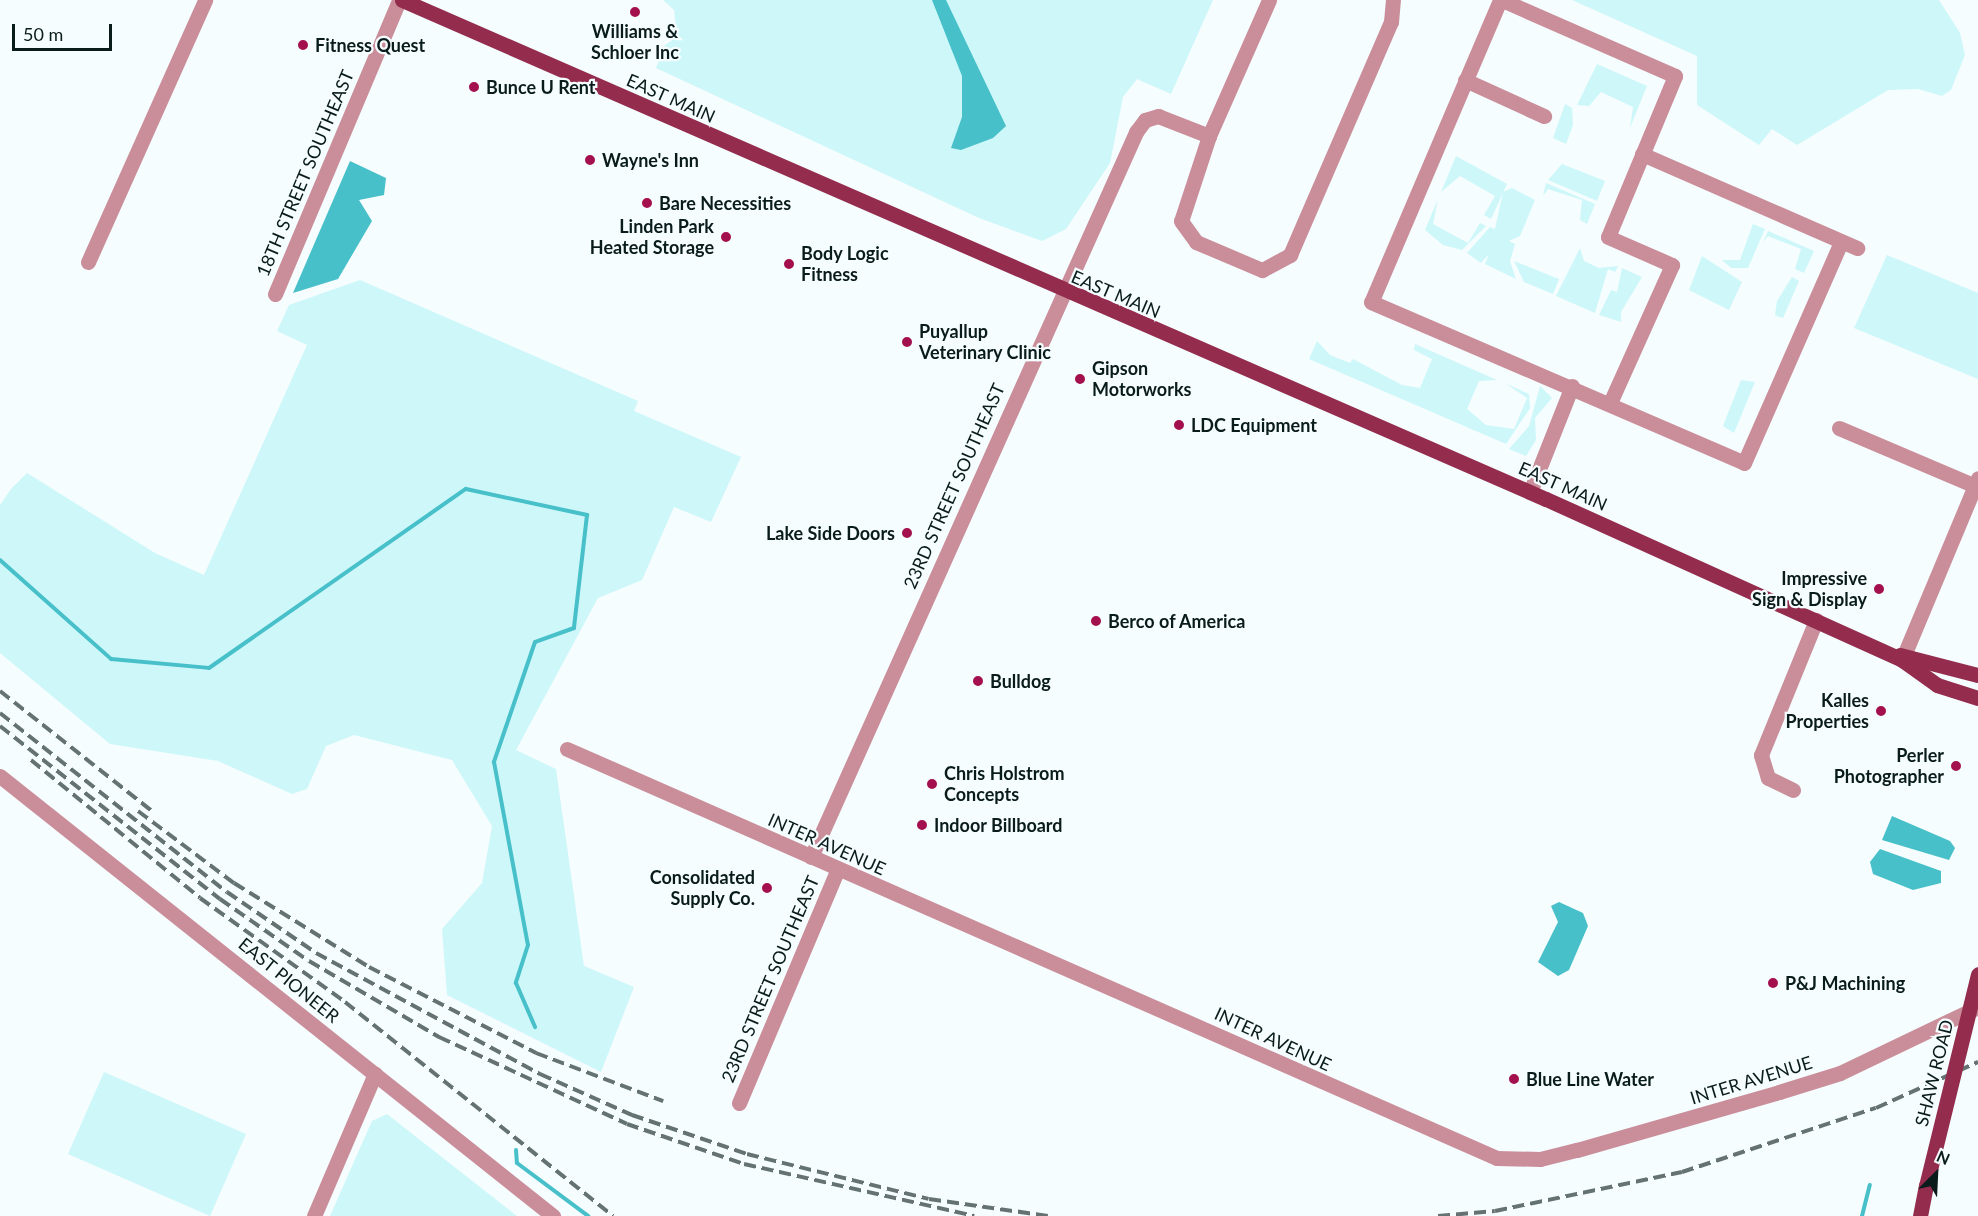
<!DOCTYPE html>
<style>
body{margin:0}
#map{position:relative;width:1978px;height:1216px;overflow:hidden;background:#f5fdfe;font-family:Lato,sans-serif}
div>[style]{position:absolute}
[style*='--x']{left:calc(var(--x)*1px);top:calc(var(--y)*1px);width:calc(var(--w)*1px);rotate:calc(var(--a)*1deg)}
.green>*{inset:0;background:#cef7fa}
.water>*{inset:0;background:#47c0c9}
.stream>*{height:4px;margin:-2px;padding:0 2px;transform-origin:2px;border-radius:2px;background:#47c0c9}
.minor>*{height:15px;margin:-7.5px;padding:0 7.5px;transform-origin:7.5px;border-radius:7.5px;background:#ca8e9b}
.major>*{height:15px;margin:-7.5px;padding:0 7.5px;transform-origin:7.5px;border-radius:7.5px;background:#942c4d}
.rail>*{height:4px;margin-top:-2px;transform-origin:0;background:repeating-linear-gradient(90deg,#657273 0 12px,transparent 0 18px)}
.major-bridge>*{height:15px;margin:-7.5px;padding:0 7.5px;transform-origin:7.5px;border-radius:7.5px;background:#942c4d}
.dots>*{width:16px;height:16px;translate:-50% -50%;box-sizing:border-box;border:3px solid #f5fdfe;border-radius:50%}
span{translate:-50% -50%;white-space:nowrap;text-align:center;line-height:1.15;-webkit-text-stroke:4.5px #f5fdfe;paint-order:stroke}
.poi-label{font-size:18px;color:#0a1b1c;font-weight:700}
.left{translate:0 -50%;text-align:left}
.right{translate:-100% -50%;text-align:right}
.street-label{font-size:18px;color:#0a1b1c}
.north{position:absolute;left:1906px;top:1144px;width:60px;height:60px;-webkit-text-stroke:4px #f5fdfe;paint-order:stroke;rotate:24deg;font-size:16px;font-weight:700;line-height:24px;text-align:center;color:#0a1b1c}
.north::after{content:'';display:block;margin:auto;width:21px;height:27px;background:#0a1b1c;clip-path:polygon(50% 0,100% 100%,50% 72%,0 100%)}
.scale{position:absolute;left:12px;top:24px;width:100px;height:27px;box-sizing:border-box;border:3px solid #0a1b1c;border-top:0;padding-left:8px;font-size:18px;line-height:21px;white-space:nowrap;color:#0a1b1c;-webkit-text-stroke:4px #f5fdfe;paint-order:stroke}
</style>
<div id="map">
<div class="green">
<i style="clip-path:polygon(663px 0,1213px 0,1171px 94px,1137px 79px,1123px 97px,1110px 163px,1066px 229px,1042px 241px,979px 218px,656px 68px,665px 45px,677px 37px,674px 10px)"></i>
<i style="clip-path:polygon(1572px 0,1939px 0,1960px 33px,1965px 55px,1951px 90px,1942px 96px,1918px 89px,1888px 90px,1797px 145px,1772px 129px,1759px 145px,1697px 105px,1697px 56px)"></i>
<i style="clip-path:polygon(1597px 64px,1647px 86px,1630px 128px,1633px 107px,1601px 92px,1589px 106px,1577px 105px)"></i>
<i style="clip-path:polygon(1565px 104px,1572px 108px,1573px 125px,1566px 144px,1553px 138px)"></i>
<i style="clip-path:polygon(1456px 156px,1507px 184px,1491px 219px,1484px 215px,1495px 196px,1460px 176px,1441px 192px)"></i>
<i style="clip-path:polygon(1562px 164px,1605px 181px,1597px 201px,1548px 180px)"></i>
<i style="clip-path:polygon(1546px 183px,1595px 204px,1587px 224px,1580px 220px,1582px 200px,1548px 189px,1543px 196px)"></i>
<i style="clip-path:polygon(1512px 188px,1535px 200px,1520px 236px,1509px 241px,1515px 244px,1510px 261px,1516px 279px,1485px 264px,1489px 254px,1481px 263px,1467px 253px,1490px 227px,1495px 229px,1503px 192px)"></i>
<i style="clip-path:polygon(1438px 199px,1433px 224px,1468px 243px,1480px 223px,1486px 226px,1462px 250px,1443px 245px,1425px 230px)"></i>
<i style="clip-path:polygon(1753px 224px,1765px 229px,1748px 268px,1731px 268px,1722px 260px,1740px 260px)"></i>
<i style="clip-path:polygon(1768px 231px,1814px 251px,1804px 273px,1795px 269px,1801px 249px,1768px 236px,1763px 242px)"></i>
<i style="clip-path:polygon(1580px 248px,1584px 261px,1599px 268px,1618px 266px,1615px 272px,1608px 269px,1595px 313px,1556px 296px)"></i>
<i style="clip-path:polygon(1887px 255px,1978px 293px,1978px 379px,1854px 328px)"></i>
<i style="clip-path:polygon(1702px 256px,1742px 282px,1729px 310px,1689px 290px)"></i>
<i style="clip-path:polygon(1514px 261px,1559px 279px,1553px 294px,1524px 282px)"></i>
<i style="clip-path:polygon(1622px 268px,1642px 277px,1621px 312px,1621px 322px,1599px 315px,1611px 290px,1617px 292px)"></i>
<i style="clip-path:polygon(1792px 277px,1799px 281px,1783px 318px,1775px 315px,1777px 301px)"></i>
<i style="clip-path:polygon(360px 280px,638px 401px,634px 411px,741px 457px,711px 522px,674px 507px,642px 580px,598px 598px,516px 750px,556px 769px,584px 966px,634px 987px,601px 1072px,447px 995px,442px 929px,482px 883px,492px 826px,452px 760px,354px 735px,326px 746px,307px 789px,292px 794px,218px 761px,110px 744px,0 653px,0 505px,11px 489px,27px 473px,155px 553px,204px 575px,307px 345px,277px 331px,289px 305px)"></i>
<i style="clip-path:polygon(1317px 341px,1330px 355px,1350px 363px,1353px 359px,1402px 385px,1420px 388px,1432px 359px,1414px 350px,1415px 344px,1497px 380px,1479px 381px,1467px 409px,1486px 425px,1514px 429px,1527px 398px,1505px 383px,1529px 394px,1530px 408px,1506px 444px,1309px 359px)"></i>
<i style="clip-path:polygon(1741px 380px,1755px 382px,1734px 433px,1723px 426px)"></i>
<i style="clip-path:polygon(1540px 386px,1552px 398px,1535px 418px,1536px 440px,1526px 456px,1509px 449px,1529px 426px)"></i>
<i style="clip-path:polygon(104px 1072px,246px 1134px,210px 1216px,68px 1154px)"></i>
<i style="clip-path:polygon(387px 1114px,517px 1216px,330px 1216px,372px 1121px)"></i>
</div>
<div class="water">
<i style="clip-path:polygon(932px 0,946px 0,1006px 126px,993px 138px,961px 150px,951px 148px,962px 117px,962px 76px)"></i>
<i style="clip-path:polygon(350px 161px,386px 178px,384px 195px,359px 200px,372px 221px,338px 279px,293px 293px)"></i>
<i style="clip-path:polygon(1892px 816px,1950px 841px,1955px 848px,1949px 860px,1882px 840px)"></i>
<i style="clip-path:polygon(1880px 849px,1941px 871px,1941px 883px,1913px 890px,1873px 874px,1870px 862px)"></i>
<i style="clip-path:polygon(1559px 902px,1583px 913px,1588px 926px,1569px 970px,1558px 976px,1538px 962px,1558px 922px,1551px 906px)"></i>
</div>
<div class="stream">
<i style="--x:0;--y:560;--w:149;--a:41.7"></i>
<i style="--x:111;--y:659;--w:98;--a:5.2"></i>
<i style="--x:209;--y:668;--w:313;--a:-34.9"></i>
<i style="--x:466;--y:489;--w:124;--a:12.1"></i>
<i style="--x:587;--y:515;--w:114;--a:96.6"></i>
<i style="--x:574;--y:628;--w:41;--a:160.3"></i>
<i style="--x:535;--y:642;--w:127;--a:108.9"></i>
<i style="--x:494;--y:762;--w:186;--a:79.5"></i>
<i style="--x:528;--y:945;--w:40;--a:108"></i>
<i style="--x:516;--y:983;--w:48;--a:66.6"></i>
<i style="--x:516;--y:1150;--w:13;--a:86"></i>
<i style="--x:517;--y:1163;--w:89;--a:36.7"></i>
<i style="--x:1862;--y:1216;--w:32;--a:-76"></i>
</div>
<div class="minor">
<i style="--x:1269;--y:0;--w:149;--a:113.8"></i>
<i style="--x:1209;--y:136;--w:89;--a:108.2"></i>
<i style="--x:1181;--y:221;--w:26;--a:54"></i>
<i style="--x:1196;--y:242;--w:72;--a:23"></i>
<i style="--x:1262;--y:270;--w:32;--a:-28"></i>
<i style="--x:1290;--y:255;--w:254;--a:-66.6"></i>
<i style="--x:1391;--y:22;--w:22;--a:-85"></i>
<i style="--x:1500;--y:0;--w:328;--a:113.1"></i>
<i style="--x:1371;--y:302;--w:406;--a:23.3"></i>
<i style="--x:1744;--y:463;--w:241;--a:-66.3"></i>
<i style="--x:1502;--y:0;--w:189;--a:23.7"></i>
<i style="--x:1675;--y:76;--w:174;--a:112.6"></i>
<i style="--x:1608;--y:237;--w:70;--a:23.6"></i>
<i style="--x:1672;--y:265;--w:151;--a:114.2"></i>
<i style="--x:1465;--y:80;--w:87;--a:24.5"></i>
<i style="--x:1642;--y:154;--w:235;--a:23.6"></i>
<i style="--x:88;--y:262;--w:287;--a:-65.9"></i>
<i style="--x:275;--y:294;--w:319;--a:-67.1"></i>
<i style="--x:1839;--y:428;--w:151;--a:23"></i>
<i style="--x:1530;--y:492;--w:114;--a:-68.4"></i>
<i style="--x:1902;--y:660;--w:197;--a:-67.3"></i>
<i style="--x:567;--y:749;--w:1016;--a:23.74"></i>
<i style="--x:1497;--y:1158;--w:43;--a:1.3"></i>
<i style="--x:1540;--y:1159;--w:38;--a:-14"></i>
<i style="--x:1577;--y:1150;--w:210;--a:-16"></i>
<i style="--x:1779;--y:1092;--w:64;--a:-17.3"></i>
<i style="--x:1840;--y:1073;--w:153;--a:-25.6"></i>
<i style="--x:0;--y:776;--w:707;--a:38.51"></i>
<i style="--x:1793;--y:790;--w:28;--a:-154"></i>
<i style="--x:1768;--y:778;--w:24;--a:-107"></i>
<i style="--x:1761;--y:755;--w:146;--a:-67.8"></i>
<i style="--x:811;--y:857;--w:795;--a:-65.85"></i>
<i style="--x:1136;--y:132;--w:15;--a:-53"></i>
<i style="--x:1145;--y:120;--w:14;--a:-17"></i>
<i style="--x:1158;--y:116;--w:55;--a:21.4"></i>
<i style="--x:739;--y:1103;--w:254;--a:-67.1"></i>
<i style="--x:314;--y:1216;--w:155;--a:-66.8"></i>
</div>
<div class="major">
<i style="--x:402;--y:0;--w:1248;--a:23.57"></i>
<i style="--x:1546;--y:499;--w:391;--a:24.3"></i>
<i style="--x:1902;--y:660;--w:43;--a:35.5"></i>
<i style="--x:1937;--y:685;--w:43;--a:17.6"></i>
<i style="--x:1900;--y:655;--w:81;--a:14.4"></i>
<i style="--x:1920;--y:1216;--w:31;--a:-79"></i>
</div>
<div class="rail">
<i style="--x:0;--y:691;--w:195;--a:38.3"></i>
<i style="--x:0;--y:713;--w:289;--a:38.3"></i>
<i style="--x:227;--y:892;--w:108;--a:34.4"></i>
<i style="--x:316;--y:953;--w:255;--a:28.4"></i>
<i style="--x:540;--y:1074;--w:101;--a:24"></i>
<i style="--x:632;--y:1115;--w:121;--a:18.7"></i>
<i style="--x:747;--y:1154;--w:187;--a:13.9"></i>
<i style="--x:929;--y:1199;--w:120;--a:8.1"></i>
<i style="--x:0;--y:726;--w:280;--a:38.2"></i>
<i style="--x:220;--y:899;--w:108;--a:34.9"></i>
<i style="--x:309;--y:961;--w:151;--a:30.3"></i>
<i style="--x:439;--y:1037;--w:207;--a:24.8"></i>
<i style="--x:627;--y:1124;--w:124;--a:18.9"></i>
<i style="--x:744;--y:1164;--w:236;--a:12.7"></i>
<i style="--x:31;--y:760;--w:218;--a:39.2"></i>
<i style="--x:200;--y:898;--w:178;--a:35.6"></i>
<i style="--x:345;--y:1002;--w:343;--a:38.6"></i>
<i style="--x:138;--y:811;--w:120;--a:36.9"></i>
<i style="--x:234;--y:883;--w:159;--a:31.9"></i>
<i style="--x:369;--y:967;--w:188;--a:27.2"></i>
<i style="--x:536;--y:1053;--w:136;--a:20.7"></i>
<i style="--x:1438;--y:1216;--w:57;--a:-5"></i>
<i style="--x:1495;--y:1211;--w:191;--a:-11.8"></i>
<i style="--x:1682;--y:1172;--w:204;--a:-18.3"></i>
<i style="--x:1876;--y:1108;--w:112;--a:-24.3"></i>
</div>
<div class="major-bridge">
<i style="--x:1926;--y:1186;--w:218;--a:-76.2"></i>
</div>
<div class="dots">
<i style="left:635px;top:12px;background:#a4104d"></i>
<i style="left:303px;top:45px;background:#a4104d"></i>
<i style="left:474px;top:87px;background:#a4104d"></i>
<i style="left:590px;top:160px;background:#a4104d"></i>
<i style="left:647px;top:203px;background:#a4104d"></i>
<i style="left:726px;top:237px;background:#a4104d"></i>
<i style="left:789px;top:264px;background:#a4104d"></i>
<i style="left:907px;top:342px;background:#a4104d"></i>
<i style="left:1080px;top:379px;background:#a4104d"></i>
<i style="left:1179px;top:425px;background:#a4104d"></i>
<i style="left:907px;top:533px;background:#a4104d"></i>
<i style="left:1879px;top:589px;background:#a4104d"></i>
<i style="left:1096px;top:621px;background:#a4104d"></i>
<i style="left:978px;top:681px;background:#a4104d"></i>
<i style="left:1881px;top:711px;background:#a4104d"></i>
<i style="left:1956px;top:766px;background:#a4104d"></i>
<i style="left:932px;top:784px;background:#a4104d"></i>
<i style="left:922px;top:825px;background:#a4104d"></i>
<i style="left:767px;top:888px;background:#a4104d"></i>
<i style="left:1773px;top:983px;background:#a4104d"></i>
<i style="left:1514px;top:1079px;background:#a4104d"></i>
</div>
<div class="poi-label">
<span style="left:635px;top:42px">Williams &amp;<br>Schloer Inc</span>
<span class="left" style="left:315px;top:45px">Fitness Quest</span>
<span class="left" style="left:486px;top:87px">Bunce U Rent</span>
<span class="left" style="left:602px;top:160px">Wayne's Inn</span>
<span class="left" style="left:659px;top:203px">Bare Necessities</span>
<span class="right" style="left:714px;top:237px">Linden Park<br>Heated Storage</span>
<span class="left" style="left:801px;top:264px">Body Logic<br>Fitness</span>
<span class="left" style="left:919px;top:342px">Puyallup<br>Veterinary Clinic</span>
<span class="left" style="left:1092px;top:379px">Gipson<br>Motorworks</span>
<span class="left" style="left:1191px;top:425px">LDC Equipment</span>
<span class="right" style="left:895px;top:533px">Lake Side Doors</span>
<span class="right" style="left:1867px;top:589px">Impressive<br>Sign &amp; Display</span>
<span class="left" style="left:1108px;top:621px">Berco of America</span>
<span class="left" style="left:990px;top:681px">Bulldog</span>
<span class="right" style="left:1869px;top:711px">Kalles<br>Properties</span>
<span class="right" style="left:1944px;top:766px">Perler<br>Photographer</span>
<span class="left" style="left:944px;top:784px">Chris Holstrom<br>Concepts</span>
<span class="left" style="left:934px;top:825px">Indoor Billboard</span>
<span class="right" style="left:755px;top:888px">Consolidated<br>Supply Co.</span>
<span class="left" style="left:1785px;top:983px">P&amp;J Machining</span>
<span class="left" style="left:1526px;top:1079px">Blue Line Water</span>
</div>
<div class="street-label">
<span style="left:671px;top:98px;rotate:24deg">EAST MAIN</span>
<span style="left:305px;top:173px;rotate:-67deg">18TH STREET SOUTHEAST</span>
<span style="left:1116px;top:294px;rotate:23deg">EAST MAIN</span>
<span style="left:954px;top:486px;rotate:-66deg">23RD STREET SOUTHEAST</span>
<span style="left:1563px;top:486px;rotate:24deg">EAST MAIN</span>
<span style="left:827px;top:844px;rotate:24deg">INTER AVENUE</span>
<span style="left:770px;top:979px;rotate:-67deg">23RD STREET SOUTHEAST</span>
<span style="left:289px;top:980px;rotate:39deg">EAST PIONEER</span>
<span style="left:1273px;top:1039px;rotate:25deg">INTER AVENUE</span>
<span style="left:1934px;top:1073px;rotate:-76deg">SHAW ROAD</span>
<span style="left:1751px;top:1080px;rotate:-17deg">INTER AVENUE</span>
</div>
<div class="north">N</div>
<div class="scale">50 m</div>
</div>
